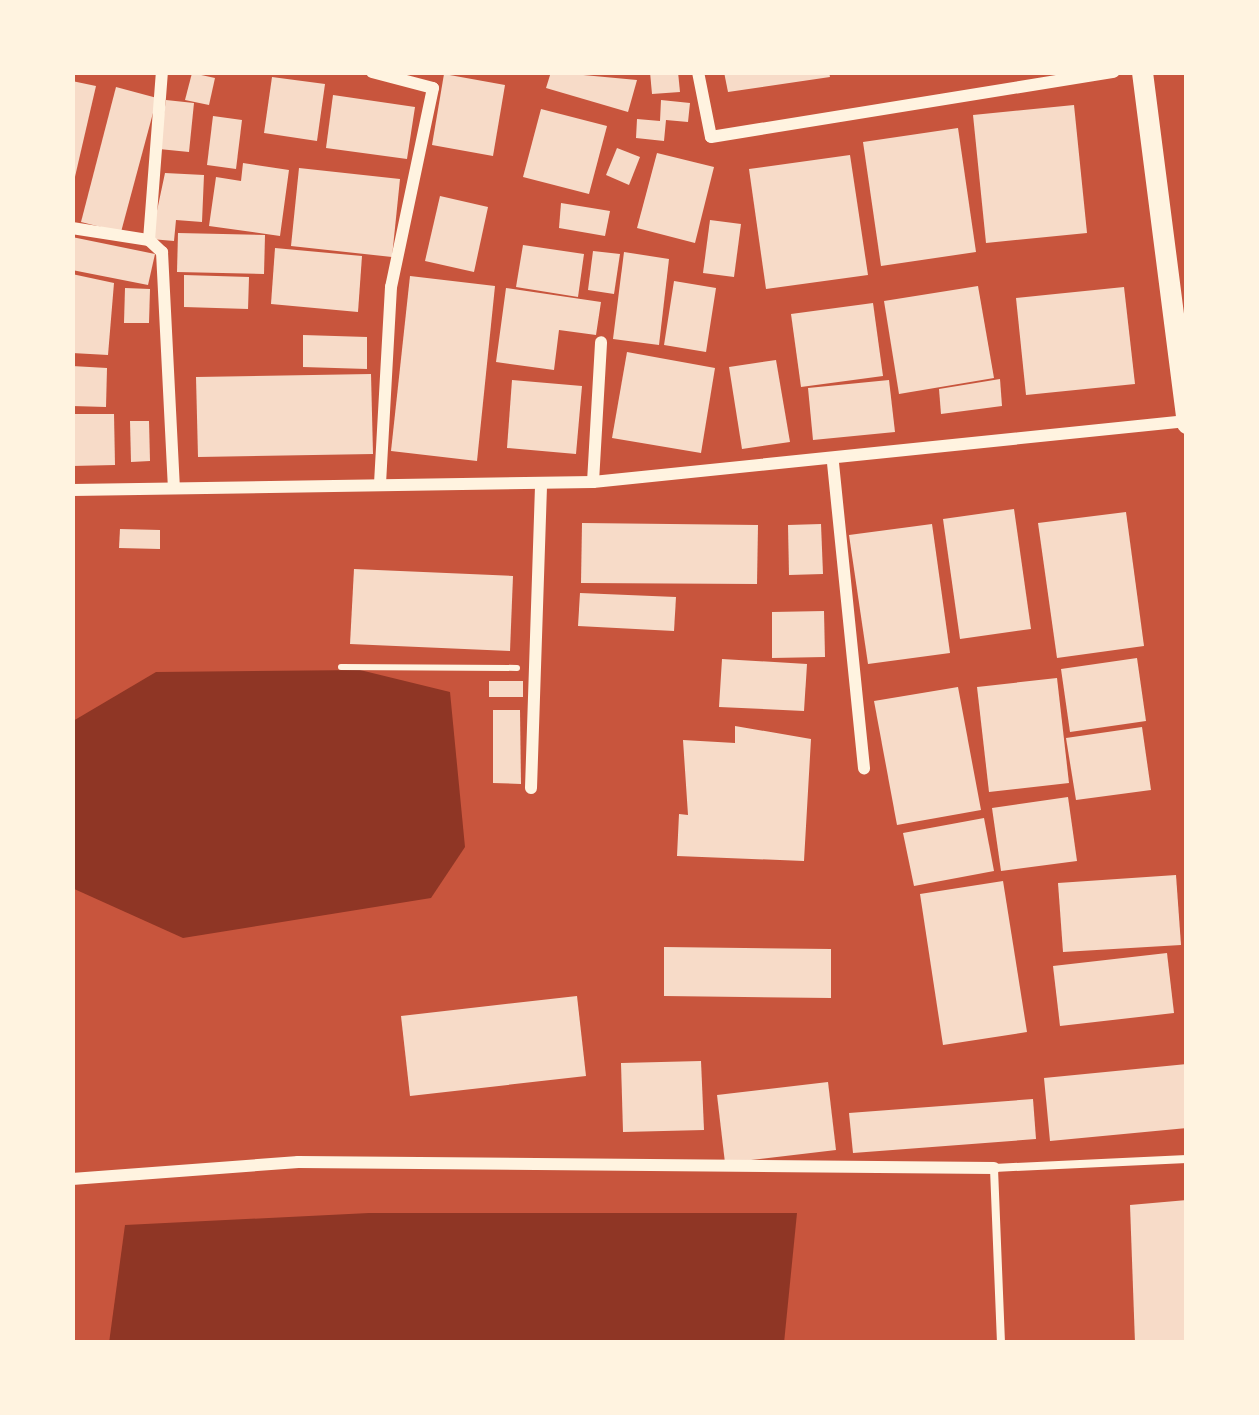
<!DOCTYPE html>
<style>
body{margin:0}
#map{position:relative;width:1259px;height:1415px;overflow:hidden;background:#c8553d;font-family:Helvetica,sans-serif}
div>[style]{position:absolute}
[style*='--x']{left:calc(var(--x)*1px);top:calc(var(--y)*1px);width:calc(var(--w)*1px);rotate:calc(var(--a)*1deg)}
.water>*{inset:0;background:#8f3625}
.building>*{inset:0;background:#f7dbc8}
.path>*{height:6px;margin:-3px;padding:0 3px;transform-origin:3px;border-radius:3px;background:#fff3e0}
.service>*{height:8px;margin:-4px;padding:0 4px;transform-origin:4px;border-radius:4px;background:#fff3e0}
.minor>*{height:12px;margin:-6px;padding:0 6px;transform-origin:6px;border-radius:6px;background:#fff3e0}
.secondary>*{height:21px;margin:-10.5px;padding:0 10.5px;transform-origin:10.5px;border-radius:10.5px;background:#fff3e0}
span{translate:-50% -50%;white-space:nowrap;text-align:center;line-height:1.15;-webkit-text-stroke:9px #fff3e0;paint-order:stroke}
.frame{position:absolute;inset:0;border:75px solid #fff3e0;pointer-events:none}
</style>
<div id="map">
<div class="water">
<i style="clip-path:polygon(360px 670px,450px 692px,465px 847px,431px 898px,183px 938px,72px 888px,73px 721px,156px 672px)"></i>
<i style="clip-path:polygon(369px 1213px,797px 1213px,784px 1343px,109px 1343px,125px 1225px)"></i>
</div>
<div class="building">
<i style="clip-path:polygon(551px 72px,637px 80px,628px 112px,546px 88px)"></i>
<i style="clip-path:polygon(650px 72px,678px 72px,680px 92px,652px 94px)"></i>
<i style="clip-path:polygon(724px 72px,829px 72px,830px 77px,728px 92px)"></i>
<i style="clip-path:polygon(192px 73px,215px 78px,209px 105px,185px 100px)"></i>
<i style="clip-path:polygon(444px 74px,505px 85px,493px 156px,432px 145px)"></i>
<i style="clip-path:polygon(272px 77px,325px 84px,317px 141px,264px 133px)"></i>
<i style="clip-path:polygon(72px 81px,96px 86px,74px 181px,72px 181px)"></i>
<i style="clip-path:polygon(116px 87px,157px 98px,121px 232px,81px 222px)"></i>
<i style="clip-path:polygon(333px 95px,415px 107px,407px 159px,326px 148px)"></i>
<i style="clip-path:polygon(166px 100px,194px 103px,189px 152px,159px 149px)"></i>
<i style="clip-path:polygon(661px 100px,690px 103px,688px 122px,666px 120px,664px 141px,636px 138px,637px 119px,660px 121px)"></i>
<i style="clip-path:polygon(1074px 105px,1087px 233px,986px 243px,973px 115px)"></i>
<i style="clip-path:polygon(541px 109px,607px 126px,589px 194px,523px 177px)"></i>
<i style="clip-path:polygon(213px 116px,242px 120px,236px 169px,207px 165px)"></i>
<i style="clip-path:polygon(958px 128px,976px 252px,881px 266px,863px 142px)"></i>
<i style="clip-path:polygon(617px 148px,640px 157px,629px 185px,606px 175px)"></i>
<i style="clip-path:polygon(657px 153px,714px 167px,695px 243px,637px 228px)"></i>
<i style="clip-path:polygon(850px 155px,868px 275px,766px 289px,749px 169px)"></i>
<i style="clip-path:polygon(243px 163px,289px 170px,280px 236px,209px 226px,216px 177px,241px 181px)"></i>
<i style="clip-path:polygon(299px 168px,400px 179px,392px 257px,291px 246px)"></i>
<i style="clip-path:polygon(165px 173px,204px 175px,202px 222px,176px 220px,174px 241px,151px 239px)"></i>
<i style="clip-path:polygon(440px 196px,488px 207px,474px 272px,425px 261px)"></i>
<i style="clip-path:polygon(561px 203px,610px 211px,605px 236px,559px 228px)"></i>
<i style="clip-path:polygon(710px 220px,741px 224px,734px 277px,703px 273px)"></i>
<i style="clip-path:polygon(178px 233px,265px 235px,264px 274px,177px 272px)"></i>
<i style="clip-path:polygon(72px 237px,155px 254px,148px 285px,72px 270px)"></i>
<i style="clip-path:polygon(523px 245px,584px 254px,578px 297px,516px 287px)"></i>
<i style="clip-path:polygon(275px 248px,362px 256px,358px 312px,271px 304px)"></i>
<i style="clip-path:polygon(593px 251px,620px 254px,614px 294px,588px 290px)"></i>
<i style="clip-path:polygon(624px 252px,669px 259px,659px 345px,613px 339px)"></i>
<i style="clip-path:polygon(72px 274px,114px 283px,108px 355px,72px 353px)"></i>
<i style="clip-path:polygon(184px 275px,249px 277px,248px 309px,184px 307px)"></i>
<i style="clip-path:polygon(410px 276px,495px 286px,477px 461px,391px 451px)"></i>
<i style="clip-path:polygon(674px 281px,716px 288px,706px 352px,664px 345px)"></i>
<i style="clip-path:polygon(978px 286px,994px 378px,899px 394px,884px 301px)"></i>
<i style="clip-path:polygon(1124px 287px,1135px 384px,1026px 395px,1016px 298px)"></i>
<i style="clip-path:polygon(125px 288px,150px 289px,149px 323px,124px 323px)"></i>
<i style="clip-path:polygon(506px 288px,601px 302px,596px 335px,559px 330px,554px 370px,496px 362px)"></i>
<i style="clip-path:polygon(873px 303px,883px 376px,801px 387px,791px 314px)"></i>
<i style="clip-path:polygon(303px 335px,367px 337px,367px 369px,303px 367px)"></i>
<i style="clip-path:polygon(627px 352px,715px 368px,701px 453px,612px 438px)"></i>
<i style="clip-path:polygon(776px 360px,790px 442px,742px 449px,729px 367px)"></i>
<i style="clip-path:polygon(72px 366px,107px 368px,106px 407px,72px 406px)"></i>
<i style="clip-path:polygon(371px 374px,373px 454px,198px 457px,196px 377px)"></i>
<i style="clip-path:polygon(1000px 379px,1002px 406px,941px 414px,939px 389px)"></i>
<i style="clip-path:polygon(512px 380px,582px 386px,576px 454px,507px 448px)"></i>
<i style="clip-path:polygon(889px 380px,895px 432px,813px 440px,808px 388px)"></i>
<i style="clip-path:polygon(72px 414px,114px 414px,115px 465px,72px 466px)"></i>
<i style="clip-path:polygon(130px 421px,149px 421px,150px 461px,131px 462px)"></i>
<i style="clip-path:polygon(1014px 509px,1031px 629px,960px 639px,943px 519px)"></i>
<i style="clip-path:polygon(1126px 512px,1144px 646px,1057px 658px,1038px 523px)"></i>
<i style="clip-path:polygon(582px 523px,758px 525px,757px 584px,581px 583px)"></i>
<i style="clip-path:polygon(821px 524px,823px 574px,789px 575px,788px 525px)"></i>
<i style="clip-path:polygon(932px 524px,950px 653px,868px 664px,849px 535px)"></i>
<i style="clip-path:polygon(120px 529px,160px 530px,160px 549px,119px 548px)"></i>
<i style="clip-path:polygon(354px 569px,513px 576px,510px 651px,350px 644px)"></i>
<i style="clip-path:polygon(580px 593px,676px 597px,674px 631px,578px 626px)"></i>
<i style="clip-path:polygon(824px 611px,825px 657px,772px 658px,772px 612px)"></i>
<i style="clip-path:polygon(1137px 658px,1146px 721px,1070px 732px,1061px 669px)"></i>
<i style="clip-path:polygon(722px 659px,807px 664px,804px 711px,719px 707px)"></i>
<i style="clip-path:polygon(1057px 678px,1069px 783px,989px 792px,977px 687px)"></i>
<i style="clip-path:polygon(489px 681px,523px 681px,523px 697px,489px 697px)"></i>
<i style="clip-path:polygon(958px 687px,981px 810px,897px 825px,874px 701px)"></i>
<i style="clip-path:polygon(493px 710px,520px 710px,521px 784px,493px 783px)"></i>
<i style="clip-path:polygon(735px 726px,811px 739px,804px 861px,677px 856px,679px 814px,688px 815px,683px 740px,735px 743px)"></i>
<i style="clip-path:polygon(1142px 727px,1151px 790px,1076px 800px,1066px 738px)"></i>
<i style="clip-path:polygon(1068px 797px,1077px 861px,1001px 871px,992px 808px)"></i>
<i style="clip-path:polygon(984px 818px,994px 871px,914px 886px,903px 833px)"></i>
<i style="clip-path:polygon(1176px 875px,1181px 945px,1063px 952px,1058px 883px)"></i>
<i style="clip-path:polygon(1003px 881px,1027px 1032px,943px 1045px,920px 894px)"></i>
<i style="clip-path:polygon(664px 947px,831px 949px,831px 998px,664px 996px)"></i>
<i style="clip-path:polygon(1167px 953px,1174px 1013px,1060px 1026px,1053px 966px)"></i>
<i style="clip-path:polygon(577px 996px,586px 1076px,410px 1096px,401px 1016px)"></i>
<i style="clip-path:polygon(701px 1061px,704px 1130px,623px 1132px,621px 1063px)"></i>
<i style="clip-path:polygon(1187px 1064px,1187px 1128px,1050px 1141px,1044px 1078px)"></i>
<i style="clip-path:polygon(828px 1082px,836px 1150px,725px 1163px,717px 1095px)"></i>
<i style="clip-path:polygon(1033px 1099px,1036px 1139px,853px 1153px,849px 1113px)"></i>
<i style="clip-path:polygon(1187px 1200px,1187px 1343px,1135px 1343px,1130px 1205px)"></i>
</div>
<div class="path">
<i style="--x:341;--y:667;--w:176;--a:0.3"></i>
</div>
<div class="service">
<i style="--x:1001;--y:1343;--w:175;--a:-92.3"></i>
<i style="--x:994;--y:1168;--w:193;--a:-2.7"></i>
</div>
<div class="minor">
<i style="--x:372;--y:72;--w:63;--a:14.7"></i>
<i style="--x:433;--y:88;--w:203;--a:101.9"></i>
<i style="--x:391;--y:287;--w:198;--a:93.2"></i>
<i style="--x:698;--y:72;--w:66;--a:78.7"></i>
<i style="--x:711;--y:137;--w:408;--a:-9.2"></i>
<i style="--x:72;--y:228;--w:78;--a:8.9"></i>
<i style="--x:149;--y:240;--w:18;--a:43"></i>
<i style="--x:162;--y:252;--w:236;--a:87.1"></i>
<i style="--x:149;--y:240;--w:169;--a:-85.6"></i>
<i style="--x:833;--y:463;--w:307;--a:84.2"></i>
<i style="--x:593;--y:482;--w:140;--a:-86.7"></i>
<i style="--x:72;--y:490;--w:521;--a:-0.88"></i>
<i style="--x:593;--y:482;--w:597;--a:-5.86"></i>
<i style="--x:531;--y:788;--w:305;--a:-88.1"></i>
<i style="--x:72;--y:1179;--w:227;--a:-4.3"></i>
<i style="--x:298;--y:1162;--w:696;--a:0.49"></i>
</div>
<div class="secondary">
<i style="--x:1142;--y:72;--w:354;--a:82.7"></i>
</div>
<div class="frame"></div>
</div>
